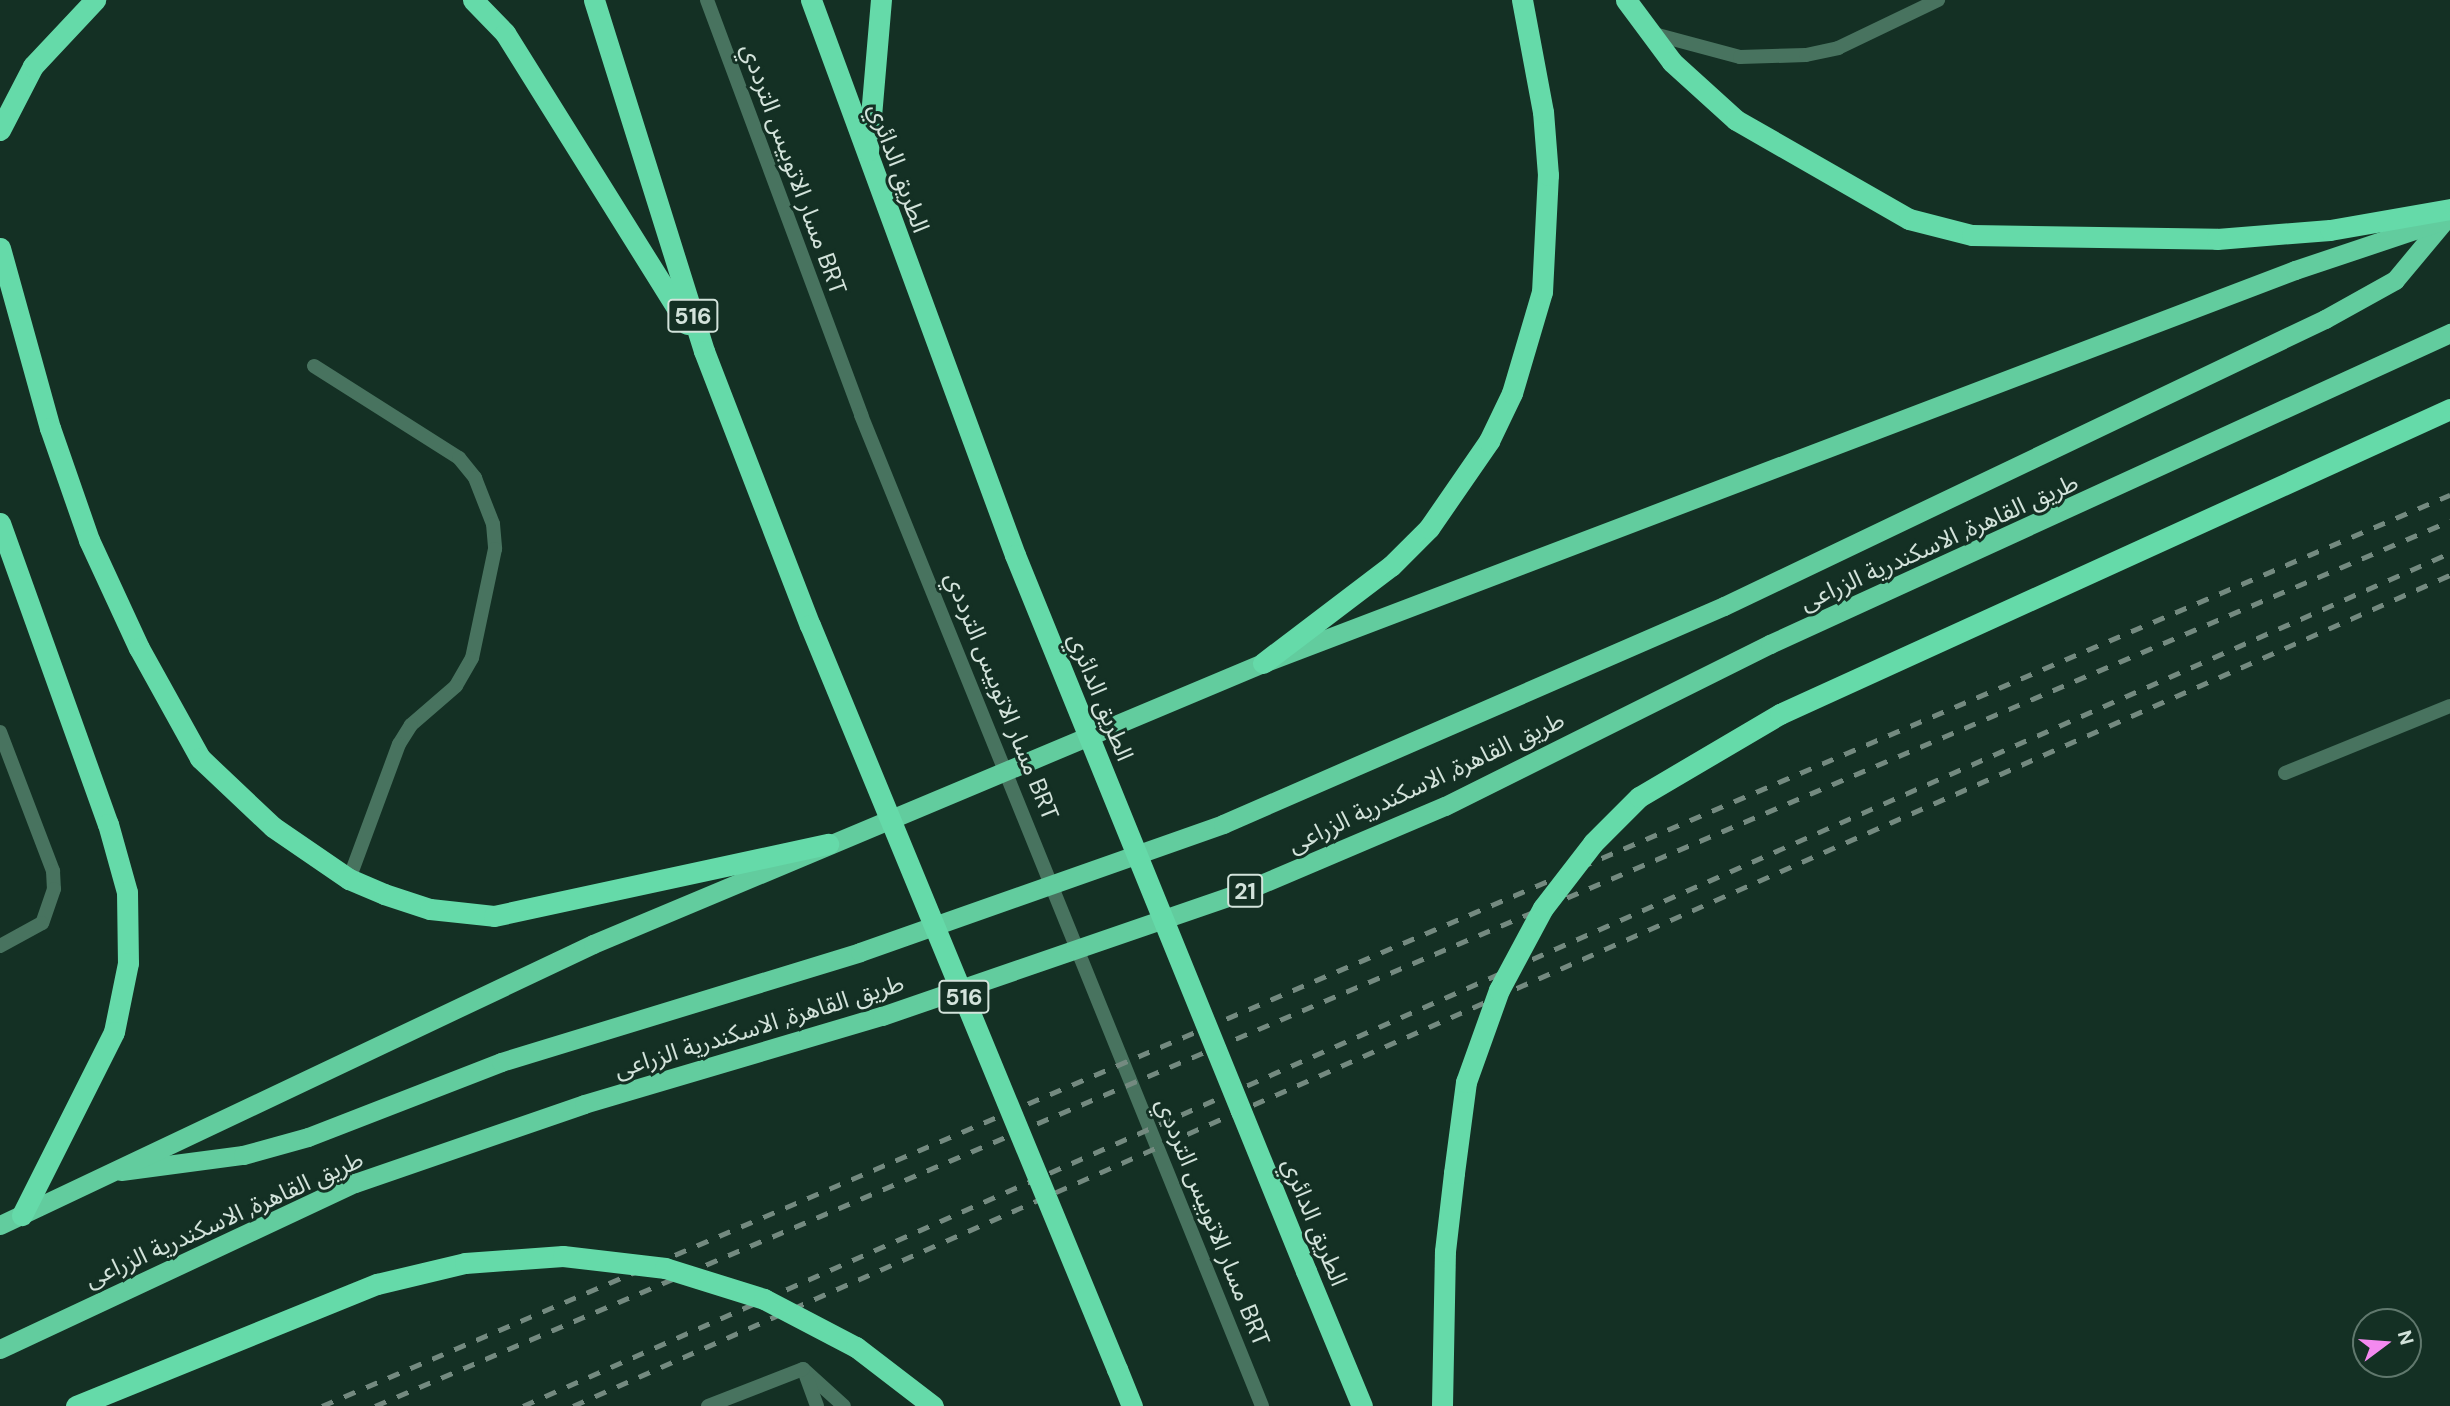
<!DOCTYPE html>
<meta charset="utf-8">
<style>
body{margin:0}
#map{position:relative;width:2450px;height:1406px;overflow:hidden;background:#143024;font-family:"DM Sans","Noto Sans Arabic",sans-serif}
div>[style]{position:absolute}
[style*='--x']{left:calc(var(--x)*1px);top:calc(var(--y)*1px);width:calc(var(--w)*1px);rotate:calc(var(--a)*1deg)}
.service>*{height:14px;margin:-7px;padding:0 7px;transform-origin:7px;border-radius:7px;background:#48735f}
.minor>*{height:14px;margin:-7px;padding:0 7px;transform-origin:7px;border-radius:7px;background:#48735f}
.trunk>*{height:19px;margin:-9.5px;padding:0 9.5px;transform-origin:9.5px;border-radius:9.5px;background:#62cc9e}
.motorway>*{height:21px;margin:-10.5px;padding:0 10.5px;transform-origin:10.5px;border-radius:10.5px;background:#65daa9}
.rail>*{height:5px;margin-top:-2.5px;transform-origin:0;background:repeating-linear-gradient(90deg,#748a80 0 12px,transparent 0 24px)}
.motorway-bridge>*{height:21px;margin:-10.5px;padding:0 10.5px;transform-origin:10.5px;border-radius:10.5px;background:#65daa9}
span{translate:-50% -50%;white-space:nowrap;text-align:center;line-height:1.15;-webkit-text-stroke:6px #143024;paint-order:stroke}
.shield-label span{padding:2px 5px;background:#143024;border:2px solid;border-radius:5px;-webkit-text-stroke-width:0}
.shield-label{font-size:23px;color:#d3e3db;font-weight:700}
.street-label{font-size:24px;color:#d3e3db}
.north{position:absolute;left:2352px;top:1308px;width:70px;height:70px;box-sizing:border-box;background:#143024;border:2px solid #60786d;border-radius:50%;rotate:74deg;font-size:19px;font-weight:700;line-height:28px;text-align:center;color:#d3e3db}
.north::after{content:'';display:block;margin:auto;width:24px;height:32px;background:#f489f0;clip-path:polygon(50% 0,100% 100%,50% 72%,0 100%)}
</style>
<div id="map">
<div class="service">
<i style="--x:707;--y:0;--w:443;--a:69.6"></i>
<i style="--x:861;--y:415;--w:1069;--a:67.97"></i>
<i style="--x:314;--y:366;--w:172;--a:32.4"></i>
<i style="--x:459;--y:458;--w:26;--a:51"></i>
<i style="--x:475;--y:478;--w:49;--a:68.6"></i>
<i style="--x:493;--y:524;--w:25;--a:85"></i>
<i style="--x:495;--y:549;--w:111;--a:101.9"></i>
<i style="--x:472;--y:658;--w:32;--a:120"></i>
<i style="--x:456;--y:686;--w:60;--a:139.1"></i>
<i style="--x:411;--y:725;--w:22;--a:122"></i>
<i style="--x:399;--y:744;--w:144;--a:110.3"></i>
<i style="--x:0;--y:732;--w:149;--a:69.1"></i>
<i style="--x:53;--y:871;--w:18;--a:87"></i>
<i style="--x:54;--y:889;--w:36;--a:109"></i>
<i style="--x:42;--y:923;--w:48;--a:151.3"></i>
</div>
<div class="minor">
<i style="--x:1654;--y:34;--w:89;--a:15"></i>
<i style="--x:1740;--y:57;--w:66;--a:-1.7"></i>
<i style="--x:1806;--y:55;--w:33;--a:-12"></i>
<i style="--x:1838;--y:48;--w:111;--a:-25.6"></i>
<i style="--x:2285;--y:773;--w:178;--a:-22.1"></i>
<i style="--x:803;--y:1369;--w:55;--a:42.1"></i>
<i style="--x:805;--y:1373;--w:35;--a:70"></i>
<i style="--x:708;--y:1406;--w:102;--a:-21.3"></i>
</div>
<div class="trunk">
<i style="--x:121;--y:1171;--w:123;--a:-7.5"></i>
<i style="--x:243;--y:1155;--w:67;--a:-15.5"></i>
<i style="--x:308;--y:1137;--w:207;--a:-21.2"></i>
<i style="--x:501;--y:1062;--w:375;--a:-17"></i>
<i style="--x:860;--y:952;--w:385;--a:-19.4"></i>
<i style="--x:1223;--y:824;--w:546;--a:-23.52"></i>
<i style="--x:1724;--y:606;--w:666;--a:-25.53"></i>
<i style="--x:2325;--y:319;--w:80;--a:-29.1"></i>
<i style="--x:2395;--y:280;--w:78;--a:-50.2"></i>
<i style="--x:0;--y:1225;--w:656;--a:-25.35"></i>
<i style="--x:593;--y:944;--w:727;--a:-22.75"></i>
<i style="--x:1263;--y:663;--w:1104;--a:-20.85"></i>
<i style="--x:2295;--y:270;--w:163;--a:-18.5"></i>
<i style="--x:0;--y:1349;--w:392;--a:-25.1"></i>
<i style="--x:355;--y:1183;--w:242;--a:-19"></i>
<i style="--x:584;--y:1104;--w:311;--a:-16.5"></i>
<i style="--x:882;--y:1016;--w:381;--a:-19"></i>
<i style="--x:1242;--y:892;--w:220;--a:-23"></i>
<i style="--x:1445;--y:806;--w:363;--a:-26.5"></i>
<i style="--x:1770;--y:644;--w:748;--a:-24.58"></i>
</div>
<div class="motorway">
<i style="--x:473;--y:0;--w:46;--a:45.9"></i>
<i style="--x:505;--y:33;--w:343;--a:58"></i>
<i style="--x:594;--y:0;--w:368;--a:72.6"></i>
<i style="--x:704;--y:351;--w:294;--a:68.9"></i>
<i style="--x:811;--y:0;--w:591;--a:69.82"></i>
<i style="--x:1626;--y:0;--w:77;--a:53.4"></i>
<i style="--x:1672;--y:62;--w:86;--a:42.2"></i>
<i style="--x:1736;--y:120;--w:199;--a:29.8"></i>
<i style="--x:1909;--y:219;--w:65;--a:14.3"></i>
<i style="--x:1972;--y:235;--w:245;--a:0.9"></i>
<i style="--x:2217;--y:239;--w:113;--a:-4.6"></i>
<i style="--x:2330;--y:230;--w:122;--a:-9.9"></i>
<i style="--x:0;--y:130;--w:72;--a:-62.7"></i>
<i style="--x:33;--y:66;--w:91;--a:-46.8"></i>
<i style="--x:868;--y:151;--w:152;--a:-85.1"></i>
<i style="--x:0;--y:248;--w:187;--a:74.5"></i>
<i style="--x:50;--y:428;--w:119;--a:70.8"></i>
<i style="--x:89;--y:540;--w:119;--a:65.2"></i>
<i style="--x:139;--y:648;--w:126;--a:61"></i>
<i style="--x:200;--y:758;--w:100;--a:43.4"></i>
<i style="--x:273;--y:827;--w:92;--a:34.4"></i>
<i style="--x:349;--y:879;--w:38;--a:23"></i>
<i style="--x:384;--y:894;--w:48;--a:18.1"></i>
<i style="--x:430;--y:909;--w:64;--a:6.2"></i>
<i style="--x:494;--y:916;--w:342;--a:-12.2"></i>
<i style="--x:0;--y:523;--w:320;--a:70.3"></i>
<i style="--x:108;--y:824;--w:71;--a:74.4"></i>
<i style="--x:127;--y:892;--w:71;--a:89.2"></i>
<i style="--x:128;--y:963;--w:70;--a:101.5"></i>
<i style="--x:114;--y:1032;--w:205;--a:116.7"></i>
<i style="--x:1263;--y:663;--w:161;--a:-37.2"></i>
<i style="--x:1391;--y:566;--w:54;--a:-45"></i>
<i style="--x:1429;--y:528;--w:106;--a:-55.4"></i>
<i style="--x:1489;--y:441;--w:53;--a:-64.4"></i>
<i style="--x:1512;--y:393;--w:105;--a:-73.5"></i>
<i style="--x:1542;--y:292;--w:117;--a:-87.1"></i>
<i style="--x:1548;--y:175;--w:63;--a:-94.5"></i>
<i style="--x:1543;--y:112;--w:114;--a:-100.6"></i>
<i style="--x:1306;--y:1271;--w:146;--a:67.5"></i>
<i style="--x:1117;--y:1369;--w:40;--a:68"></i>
<i style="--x:1442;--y:1406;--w:155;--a:-88.9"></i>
<i style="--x:1445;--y:1251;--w:79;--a:-83.4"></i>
</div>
<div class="rail">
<i style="--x:322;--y:1406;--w:2315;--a:-23.18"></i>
<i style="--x:375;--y:1406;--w:2256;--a:-23.1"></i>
<i style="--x:523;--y:1406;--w:2107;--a:-23.88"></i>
<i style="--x:573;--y:1406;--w:2053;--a:-23.88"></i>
</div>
<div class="motorway-bridge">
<i style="--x:1015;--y:555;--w:773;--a:67.88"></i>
<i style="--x:810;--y:625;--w:805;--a:67.58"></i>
<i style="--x:1454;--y:1173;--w:92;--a:-82.5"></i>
<i style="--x:1466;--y:1082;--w:98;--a:-70.3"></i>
<i style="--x:1499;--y:990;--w:93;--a:-61.8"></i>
<i style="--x:1543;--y:908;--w:82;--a:-52.4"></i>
<i style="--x:1593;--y:843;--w:65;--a:-45"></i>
<i style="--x:1639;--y:797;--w:164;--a:-30.5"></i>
<i style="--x:1780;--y:714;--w:736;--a:-24.48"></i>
<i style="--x:76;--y:1406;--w:325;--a:-22.1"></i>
<i style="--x:377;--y:1284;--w:90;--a:-13.4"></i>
<i style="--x:465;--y:1263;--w:98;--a:-4.1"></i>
<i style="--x:563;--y:1256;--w:103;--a:6.7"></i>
<i style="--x:665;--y:1268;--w:104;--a:17.4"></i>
<i style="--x:764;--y:1299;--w:104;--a:27.6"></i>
<i style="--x:856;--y:1347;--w:97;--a:37.5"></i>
</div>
<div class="shield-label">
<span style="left:693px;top:316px">516</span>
<span style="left:1245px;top:891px">21</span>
<span style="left:964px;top:997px">516</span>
</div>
<div class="street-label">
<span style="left:899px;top:168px;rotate:70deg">الطريق الدائري</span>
<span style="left:794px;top:169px;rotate:70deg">مسار الاتوبيس الترددي BRT</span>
<span style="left:1939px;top:542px;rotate:-24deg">طريق القاهرة, الاسكندرية الزراعى</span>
<span style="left:1002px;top:696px;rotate:68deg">مسار الاتوبيس الترددي BRT</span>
<span style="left:1101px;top:697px;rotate:68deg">الطريق الدائري</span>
<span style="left:1426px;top:782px;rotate:-25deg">طريق القاهرة, الاسكندرية الزراعى</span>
<span style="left:759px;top:1026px;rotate:-17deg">طريق القاهرة, الاسكندرية الزراعى</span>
<span style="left:224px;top:1219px;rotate:-24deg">طريق القاهرة, الاسكندرية الزراعى</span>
<span style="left:1213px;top:1222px;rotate:68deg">مسار الاتوبيس الترددي BRT</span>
<span style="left:1315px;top:1222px;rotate:68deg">الطريق الدائري</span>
</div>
<div class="north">N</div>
</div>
